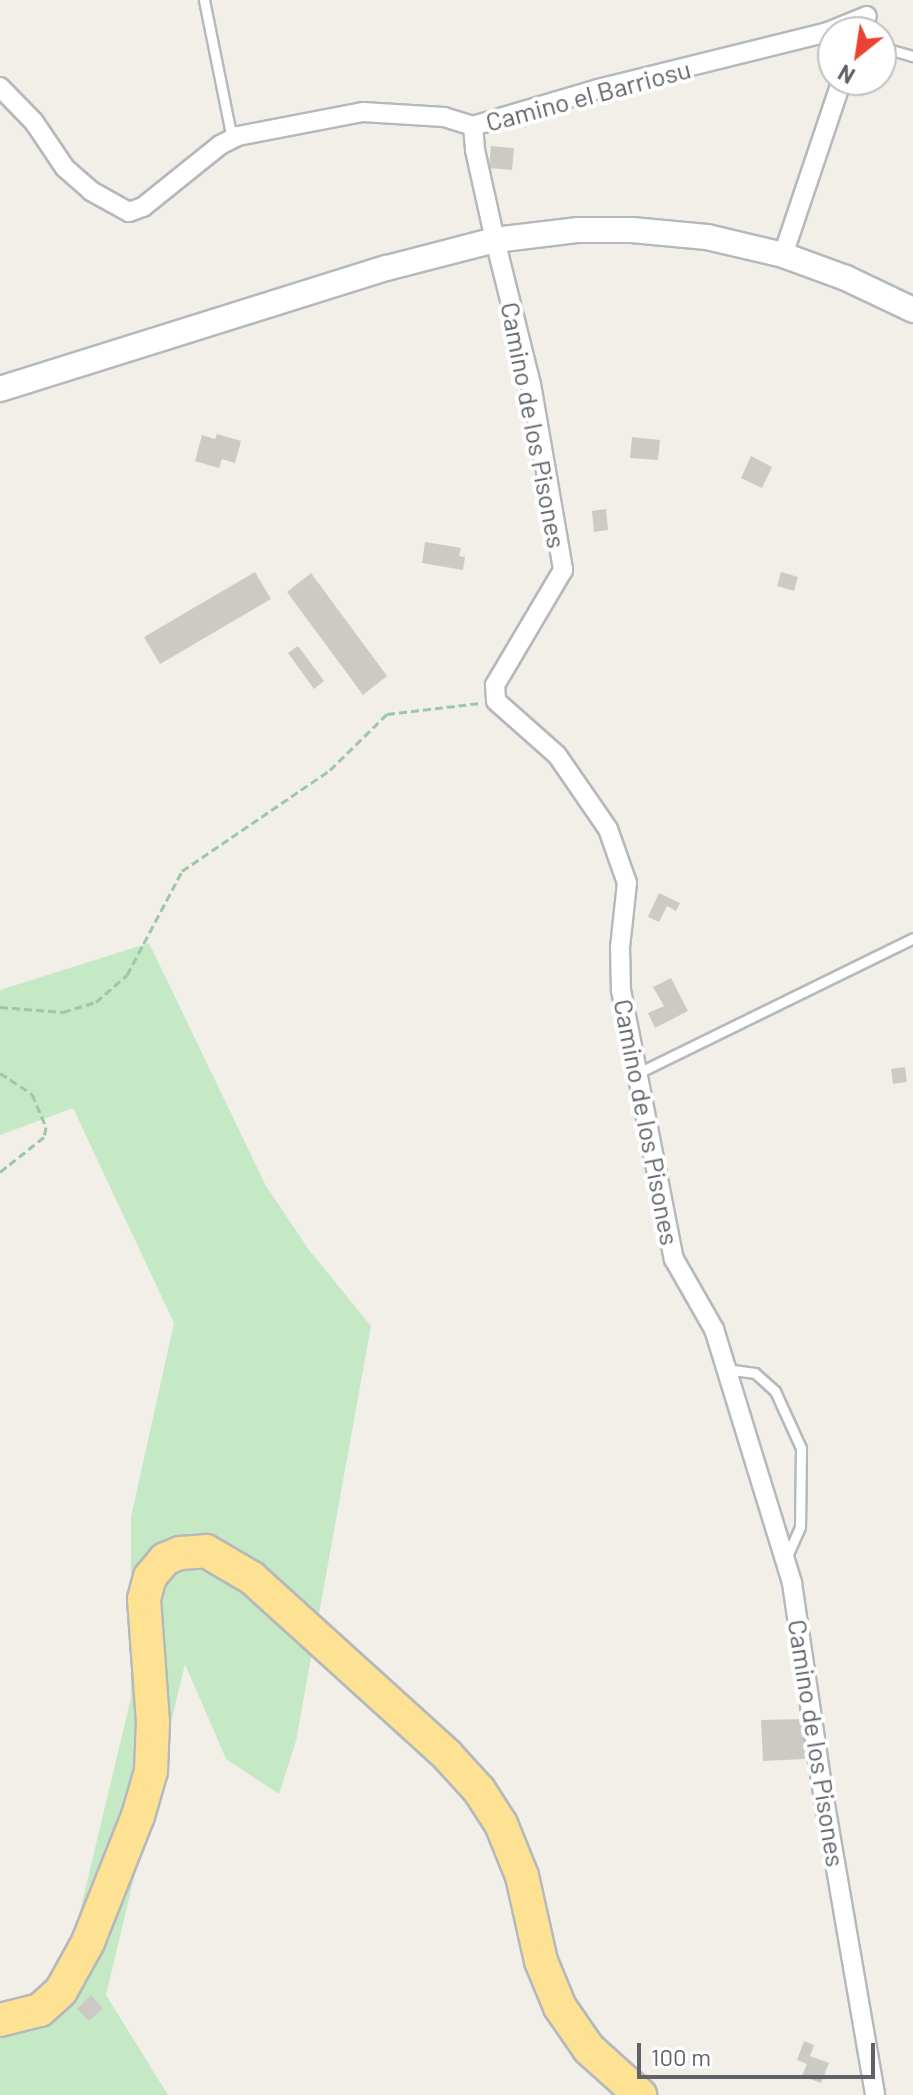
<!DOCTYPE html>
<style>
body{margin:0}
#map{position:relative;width:913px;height:2095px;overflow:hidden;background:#f1efe8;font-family:Barlow,sans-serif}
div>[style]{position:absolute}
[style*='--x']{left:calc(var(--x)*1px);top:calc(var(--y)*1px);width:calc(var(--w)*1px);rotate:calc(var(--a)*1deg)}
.green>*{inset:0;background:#c5e8c5}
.building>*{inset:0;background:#cccac5}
.path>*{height:3px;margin-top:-1.5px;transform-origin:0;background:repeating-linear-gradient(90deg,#9cc7a9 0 8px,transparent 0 12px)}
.roads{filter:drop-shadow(2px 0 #b5b8bc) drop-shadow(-2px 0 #b5b8bc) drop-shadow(0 2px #b5b8bc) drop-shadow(0 -2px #b5b8bc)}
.lane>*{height:9px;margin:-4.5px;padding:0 4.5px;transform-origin:4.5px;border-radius:4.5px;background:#fff}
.street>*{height:18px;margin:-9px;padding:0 9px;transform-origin:9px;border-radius:9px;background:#fff}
.secondary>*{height:24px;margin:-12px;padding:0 12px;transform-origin:12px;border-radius:12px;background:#fff}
.highway>*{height:32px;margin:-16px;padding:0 16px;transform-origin:16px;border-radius:16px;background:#fde293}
span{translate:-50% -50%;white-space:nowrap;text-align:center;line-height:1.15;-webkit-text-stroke:8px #fff;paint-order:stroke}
.street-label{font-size:26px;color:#5f6368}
.north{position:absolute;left:817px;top:16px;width:80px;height:80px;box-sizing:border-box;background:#fff;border:2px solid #bfc1c3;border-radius:50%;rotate:210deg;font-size:22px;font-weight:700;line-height:32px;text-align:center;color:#5f6368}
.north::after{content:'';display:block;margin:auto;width:28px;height:36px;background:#ea4335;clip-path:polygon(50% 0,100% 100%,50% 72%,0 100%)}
.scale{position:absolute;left:637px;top:2043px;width:238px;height:36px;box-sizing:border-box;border:4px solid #5f6368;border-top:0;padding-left:10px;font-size:24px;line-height:28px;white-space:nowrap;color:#5f6368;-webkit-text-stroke:6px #fff;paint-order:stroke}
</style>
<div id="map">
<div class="green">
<i style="clip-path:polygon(149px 943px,266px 1186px,309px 1250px,371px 1326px,296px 1741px,279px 1794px,226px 1759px,185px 1664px,106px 1995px,168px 2095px,0 2095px,0 2034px,54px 2020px,131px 1698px,131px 1517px,174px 1323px,73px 1108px,0 1135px,0 990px)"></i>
</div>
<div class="building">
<i style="clip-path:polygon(491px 146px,514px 148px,512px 170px,489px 168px)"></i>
<i style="clip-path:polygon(217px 434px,241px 441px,235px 463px,222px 459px,219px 468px,195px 461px,202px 435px,215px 439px)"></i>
<i style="clip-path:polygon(632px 437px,660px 440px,658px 460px,630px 458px)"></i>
<i style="clip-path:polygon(751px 456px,772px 467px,762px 488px,741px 478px)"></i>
<i style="clip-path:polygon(606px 509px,608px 530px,594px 532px,592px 511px)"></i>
<i style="clip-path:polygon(425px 542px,461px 548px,459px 556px,465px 557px,463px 570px,422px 563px)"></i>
<i style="clip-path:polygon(255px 572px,271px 599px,160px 664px,144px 637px)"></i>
<i style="clip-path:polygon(781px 572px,798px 577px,794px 591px,777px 586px)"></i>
<i style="clip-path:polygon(311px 573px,387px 676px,363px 695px,287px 592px)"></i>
<i style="clip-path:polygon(298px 646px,324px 681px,314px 689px,288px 653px)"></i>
<i style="clip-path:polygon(659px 893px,680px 903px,676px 911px,667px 906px,659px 922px,648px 917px)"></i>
<i style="clip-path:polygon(671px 978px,688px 1011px,655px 1028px,648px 1013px,664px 1006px,653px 987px)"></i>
<i style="clip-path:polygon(905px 1067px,907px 1082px,893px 1084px,891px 1069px)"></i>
<i style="clip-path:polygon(803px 1719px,805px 1759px,763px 1761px,761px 1720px)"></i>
<i style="clip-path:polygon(91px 1995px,103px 2008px,89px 2021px,77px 2009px)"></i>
<i style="clip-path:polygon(804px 2041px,814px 2045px,810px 2056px,829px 2063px,821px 2083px,802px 2076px,807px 2064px,797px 2060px)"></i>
</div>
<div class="path">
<i style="--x:0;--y:1007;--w:63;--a:4.5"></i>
<i style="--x:63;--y:1012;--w:34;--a:-17"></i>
<i style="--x:96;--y:1002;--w:41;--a:-41.1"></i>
<i style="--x:127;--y:975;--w:118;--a:-62.1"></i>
<i style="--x:182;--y:871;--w:179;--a:-34.3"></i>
<i style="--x:330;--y:770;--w:80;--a:-44.5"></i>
<i style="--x:387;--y:714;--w:94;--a:-6.7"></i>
<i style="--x:0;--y:1073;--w:38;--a:33"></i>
<i style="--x:32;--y:1094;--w:36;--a:67"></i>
<i style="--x:46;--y:1127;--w:10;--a:101"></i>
<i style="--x:44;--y:1137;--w:56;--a:141.5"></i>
</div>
<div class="roads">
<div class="lane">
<i style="--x:204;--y:0;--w:142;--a:78.6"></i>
<i style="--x:881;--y:47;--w:33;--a:16"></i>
<i style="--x:638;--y:1073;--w:306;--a:-26.1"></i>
<i style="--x:726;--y:1369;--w:29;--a:8"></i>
<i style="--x:755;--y:1373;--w:27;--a:42"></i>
<i style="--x:775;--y:1391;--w:63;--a:65.5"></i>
<i style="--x:801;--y:1448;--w:79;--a:90.7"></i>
<i style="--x:800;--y:1527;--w:35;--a:114"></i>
</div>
<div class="street">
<i style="--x:0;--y:87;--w:49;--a:45.8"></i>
<i style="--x:34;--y:122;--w:55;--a:56"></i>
<i style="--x:65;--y:168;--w:35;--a:41"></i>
<i style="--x:91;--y:191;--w:43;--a:28.9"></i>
<i style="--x:129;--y:212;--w:15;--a:-20"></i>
<i style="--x:143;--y:207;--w:99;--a:-38.8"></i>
<i style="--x:220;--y:145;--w:20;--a:-27"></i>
<i style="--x:238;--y:136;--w:127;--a:-10.9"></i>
<i style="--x:363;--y:112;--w:81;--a:3.5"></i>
<i style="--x:444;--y:117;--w:30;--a:17"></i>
<i style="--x:473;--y:126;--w:130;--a:-16.5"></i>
<i style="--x:598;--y:89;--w:234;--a:-13.9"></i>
<i style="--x:825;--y:33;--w:45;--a:-22"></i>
<i style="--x:473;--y:126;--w:24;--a:85"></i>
<i style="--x:475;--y:150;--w:92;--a:77.5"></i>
<i style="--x:495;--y:240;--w:148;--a:76"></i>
<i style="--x:531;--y:384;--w:189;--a:80.2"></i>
<i style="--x:563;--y:570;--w:134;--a:120.6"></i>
<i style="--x:495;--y:685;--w:16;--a:86"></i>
<i style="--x:496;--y:701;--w:81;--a:41.5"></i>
<i style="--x:557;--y:755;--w:90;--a:55.4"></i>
<i style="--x:608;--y:829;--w:57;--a:70.6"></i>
<i style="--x:627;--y:883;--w:64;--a:96.2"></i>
<i style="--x:620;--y:947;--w:43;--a:88.7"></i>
<i style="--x:621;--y:990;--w:274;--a:78.9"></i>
<i style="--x:674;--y:1259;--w:81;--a:60.3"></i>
<i style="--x:714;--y:1329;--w:266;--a:72.9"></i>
<i style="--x:792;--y:1583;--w:212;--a:81.6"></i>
<i style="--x:823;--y:1793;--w:306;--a:80.2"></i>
<i style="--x:783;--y:255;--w:185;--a:-71.4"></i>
</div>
<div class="secondary">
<i style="--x:0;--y:389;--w:405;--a:-17.4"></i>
<i style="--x:387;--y:268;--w:112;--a:-14.5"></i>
<i style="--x:495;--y:240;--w:84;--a:-6.9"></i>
<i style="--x:578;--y:230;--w:54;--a:0"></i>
<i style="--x:632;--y:230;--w:75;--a:5.3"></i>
<i style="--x:707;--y:237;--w:78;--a:13.3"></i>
<i style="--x:783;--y:255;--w:67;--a:20.1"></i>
<i style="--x:846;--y:278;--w:74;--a:25.5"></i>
</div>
<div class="highway">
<i style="--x:0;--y:2020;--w:41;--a:-14"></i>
<i style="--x:40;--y:2010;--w:28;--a:-42"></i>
<i style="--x:61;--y:1991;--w:56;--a:-61.1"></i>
<i style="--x:88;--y:1942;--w:136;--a:-68.4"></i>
<i style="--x:138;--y:1816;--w:47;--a:-73.9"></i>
<i style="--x:151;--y:1771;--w:49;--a:-87.7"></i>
<i style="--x:153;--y:1722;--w:123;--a:-94.2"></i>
<i style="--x:144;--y:1599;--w:23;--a:-75"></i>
<i style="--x:150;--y:1577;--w:23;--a:-50"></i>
<i style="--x:165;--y:1559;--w:16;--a:-22"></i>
<i style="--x:180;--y:1553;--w:26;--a:-4"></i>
<i style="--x:206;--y:1551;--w:53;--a:30.4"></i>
<i style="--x:252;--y:1578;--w:263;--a:42.2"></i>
<i style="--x:447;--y:1755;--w:47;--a:47.6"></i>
<i style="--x:479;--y:1790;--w:40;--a:57.1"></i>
<i style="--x:501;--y:1824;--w:56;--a:68"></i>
<i style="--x:522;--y:1876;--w:87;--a:77.4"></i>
<i style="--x:541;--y:1961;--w:50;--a:67.6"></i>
<i style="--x:560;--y:2007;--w:51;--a:55.4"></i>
<i style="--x:589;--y:2049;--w:69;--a:42"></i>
</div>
</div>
<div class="street-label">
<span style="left:588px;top:95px;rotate:-15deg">Camino el Barriosu</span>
<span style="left:534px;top:425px;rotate:79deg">Camino de los Pisones</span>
<span style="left:647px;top:1122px;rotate:79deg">Camino de los Pisones</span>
<span style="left:817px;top:1743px;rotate:81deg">Camino de los Pisones</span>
</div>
<div class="north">N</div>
<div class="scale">100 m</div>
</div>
